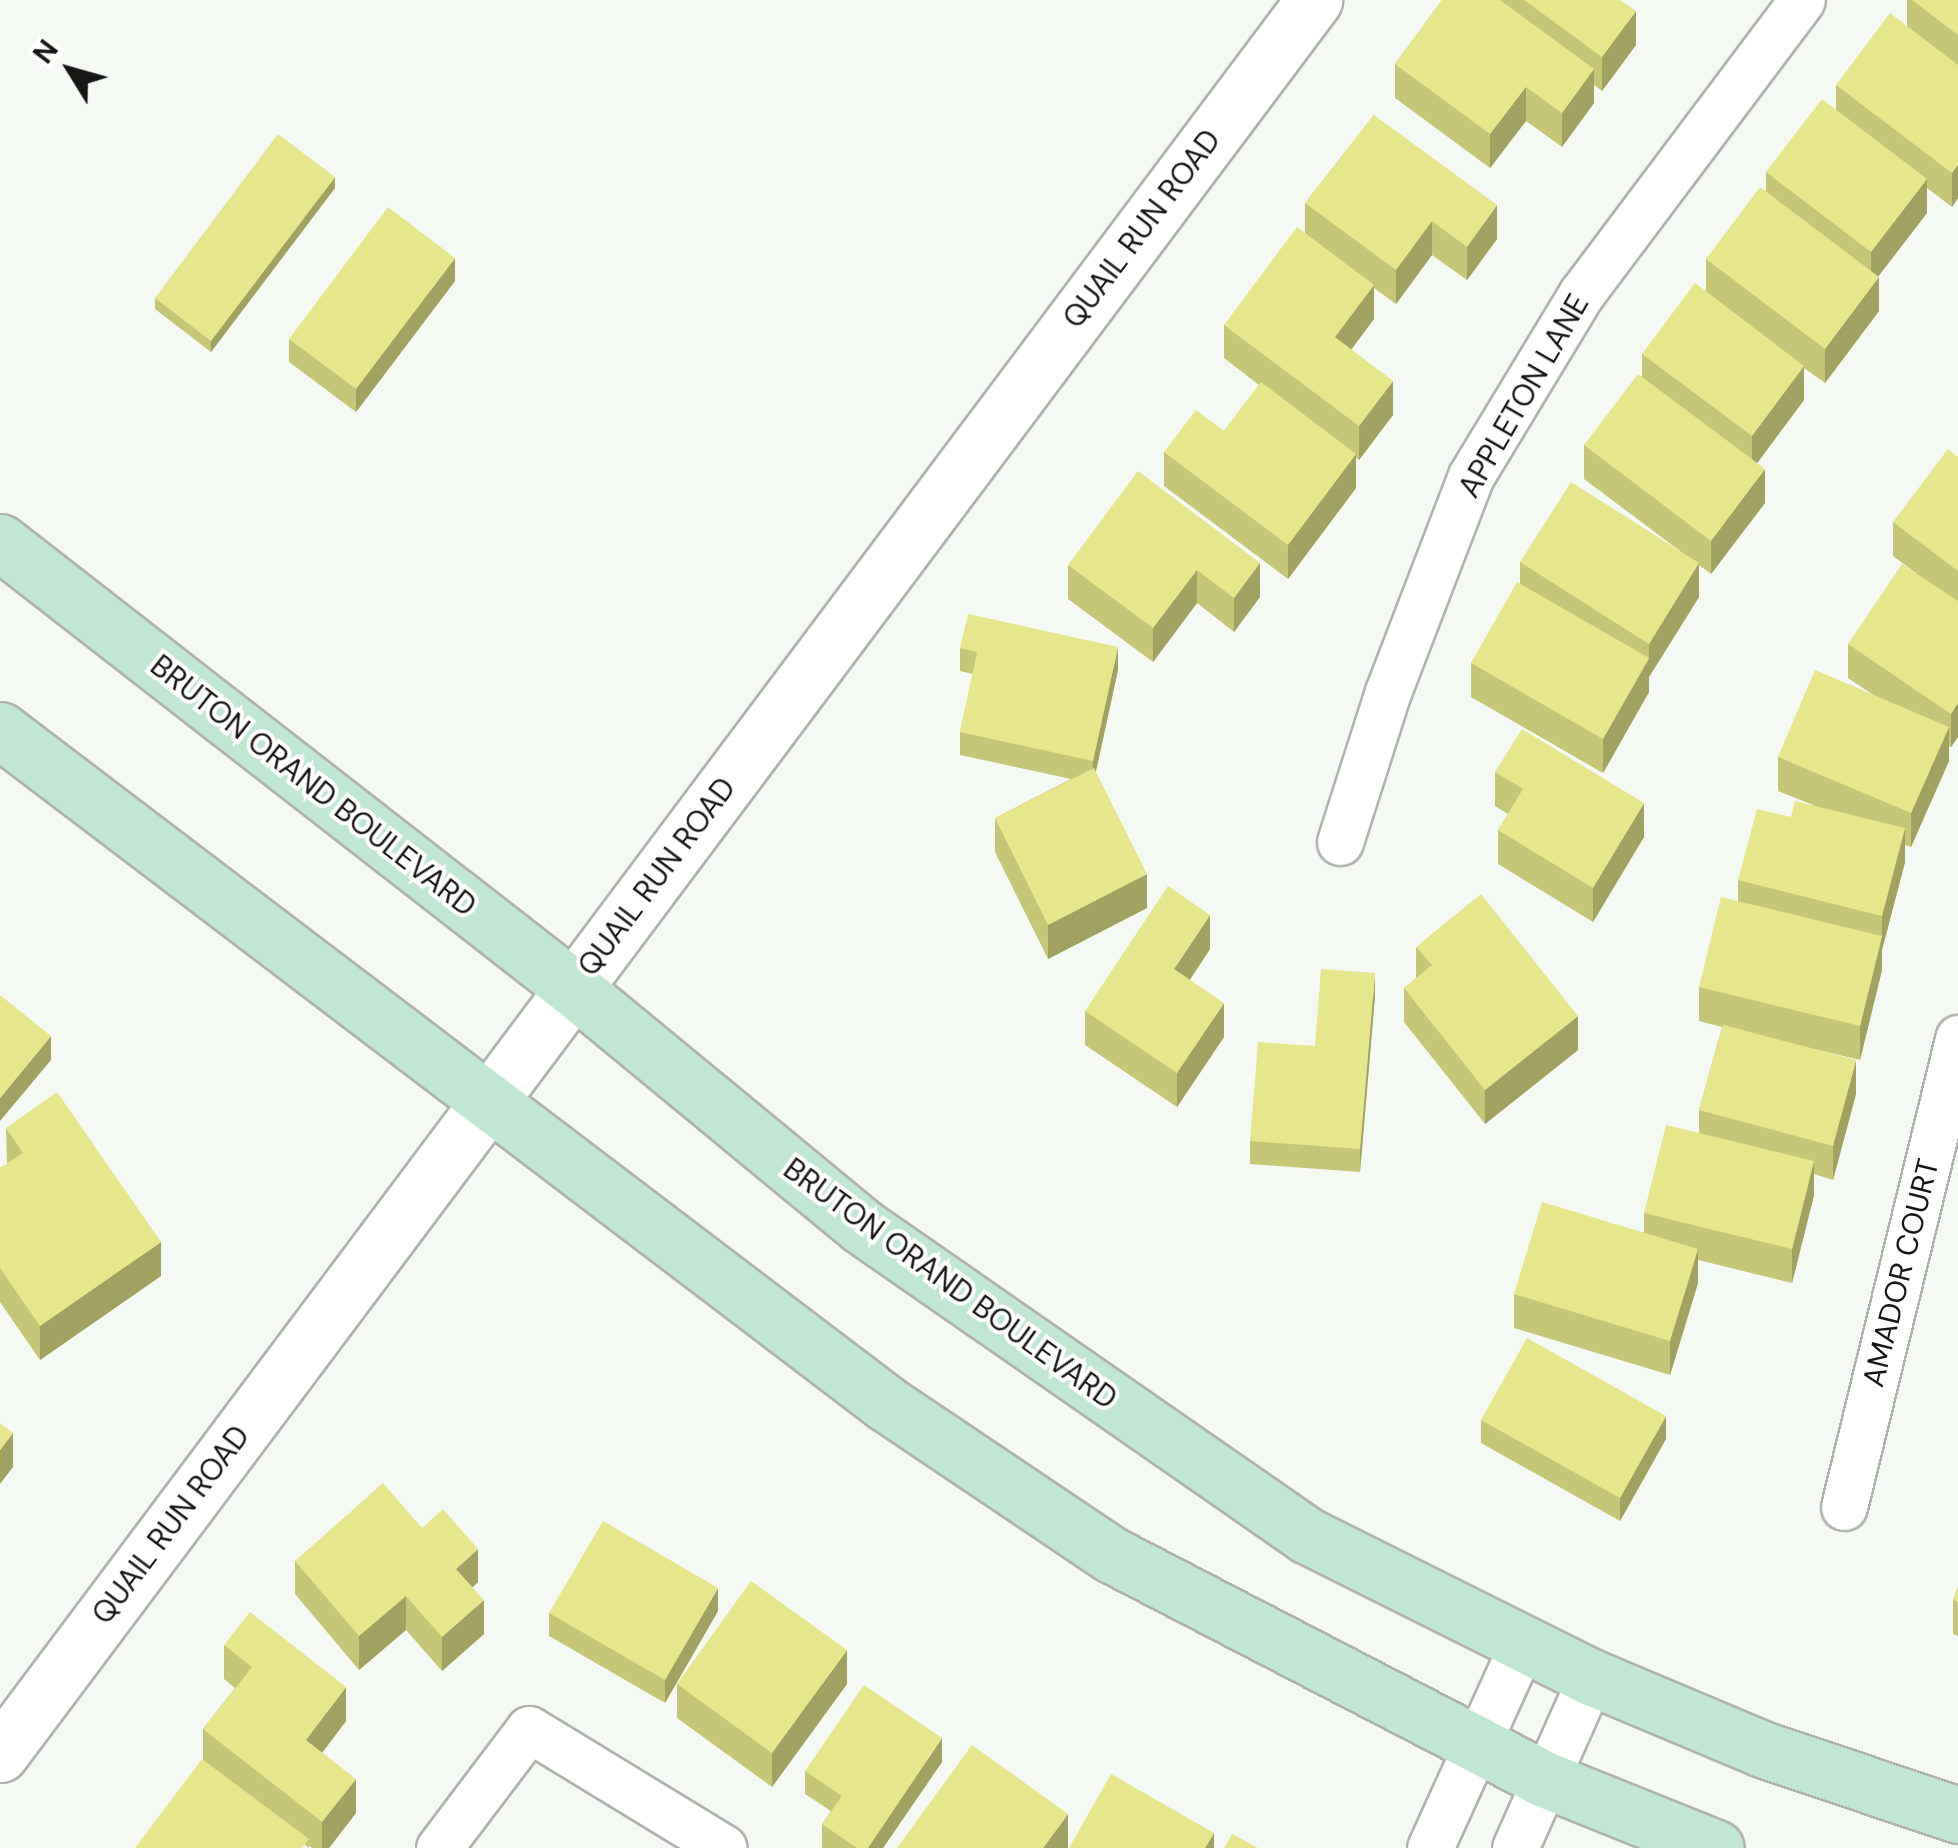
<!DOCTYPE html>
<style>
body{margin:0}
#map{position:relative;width:1958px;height:1848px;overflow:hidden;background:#f5f9f3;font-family:"DM Sans",sans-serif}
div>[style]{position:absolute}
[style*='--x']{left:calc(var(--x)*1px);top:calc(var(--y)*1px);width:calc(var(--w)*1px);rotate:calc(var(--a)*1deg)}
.roads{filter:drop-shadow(2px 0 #afb2ad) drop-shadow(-2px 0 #afb2ad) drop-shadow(0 2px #afb2ad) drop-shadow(0 -2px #afb2ad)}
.minor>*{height:45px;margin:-22.5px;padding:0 22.5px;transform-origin:22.5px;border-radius:22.5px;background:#fff}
.tertiary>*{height:55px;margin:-27.5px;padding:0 27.5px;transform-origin:27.5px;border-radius:27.5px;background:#fff}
.secondary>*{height:55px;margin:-27.5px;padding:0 27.5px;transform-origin:27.5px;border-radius:27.5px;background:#c2e6d4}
.wall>*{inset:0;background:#c6c678}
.shaded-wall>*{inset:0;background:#a1a162}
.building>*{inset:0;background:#e6e68c}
span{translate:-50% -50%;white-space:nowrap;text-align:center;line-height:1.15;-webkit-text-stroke:8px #fff;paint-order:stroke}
.street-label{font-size:30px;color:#161715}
.north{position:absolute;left:20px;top:20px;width:100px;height:100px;-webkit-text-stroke:8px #fff;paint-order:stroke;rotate:307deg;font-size:28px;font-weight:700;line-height:40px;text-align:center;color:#161715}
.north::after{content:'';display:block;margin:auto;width:35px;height:45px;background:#161715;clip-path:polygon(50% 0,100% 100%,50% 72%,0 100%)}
</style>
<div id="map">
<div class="roads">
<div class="minor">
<i style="--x:1340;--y:842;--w:157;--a:-72.3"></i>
<i style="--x:1388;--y:692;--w:231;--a:-69"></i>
<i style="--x:1471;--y:476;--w:214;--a:-58.8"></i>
<i style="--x:1582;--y:293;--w:366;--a:-53.1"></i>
<i style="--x:1844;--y:1507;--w:483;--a:-76.3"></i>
<i style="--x:439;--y:1848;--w:149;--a:-52.9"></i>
<i style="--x:529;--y:1729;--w:228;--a:31.4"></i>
<i style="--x:1430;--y:1848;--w:221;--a:-65.6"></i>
<i style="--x:1515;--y:1848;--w:187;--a:-66"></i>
</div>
<div class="tertiary">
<i style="--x:0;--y:1754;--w:2192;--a:-53.16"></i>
</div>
<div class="secondary">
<i style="--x:0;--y:542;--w:726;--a:37.9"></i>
<i style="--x:573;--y:988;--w:372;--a:39.5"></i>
<i style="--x:860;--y:1225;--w:545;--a:34.77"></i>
<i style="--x:1308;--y:1536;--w:316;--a:26.5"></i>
<i style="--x:1591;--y:1677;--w:186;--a:22.8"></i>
<i style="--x:1762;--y:1749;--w:207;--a:18.6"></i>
<i style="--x:0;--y:730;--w:1114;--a:37.23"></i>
<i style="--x:887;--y:1404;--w:271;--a:33.9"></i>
<i style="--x:1112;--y:1555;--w:487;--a:27.4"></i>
<i style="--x:1544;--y:1779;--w:185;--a:21.9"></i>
</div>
</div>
<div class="wall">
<i style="clip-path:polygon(1442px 0,1620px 0,1636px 45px,1602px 91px,1594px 85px,1594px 103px,1562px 147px,1526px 121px,1490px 168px,1395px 98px,1395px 64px)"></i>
<i style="clip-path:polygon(1907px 0,1958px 0,1958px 198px,1952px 207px,1927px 188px,1927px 213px,1878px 276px,1879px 311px,1825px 383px,1804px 368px,1804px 400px,1757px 463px,1765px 503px,1711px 574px,1699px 565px,1699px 597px,1649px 677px,1649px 692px,1603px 773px,1471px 697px,1471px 663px,1520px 584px,1520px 562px,1680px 551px,1584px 479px,1584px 445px,1642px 377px,1642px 354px,1706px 291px,1706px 259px,1766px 191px,1766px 172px,1836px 109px,1836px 85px,1907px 26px)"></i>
<i style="clip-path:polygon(1374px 115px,1497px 239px,1467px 280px,1432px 255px,1396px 304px,1374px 288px,1374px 319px,1351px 350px,1393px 415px,1359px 460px,1356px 458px,1356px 488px,1288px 579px,1164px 486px,1164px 452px,1224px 431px,1259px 385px,1224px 358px,1224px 325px,1305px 233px,1305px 203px)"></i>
<i style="clip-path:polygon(335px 188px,211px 352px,155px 309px,155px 298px)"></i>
<i style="clip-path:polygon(455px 281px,356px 412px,289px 362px,289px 339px)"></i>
<i style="clip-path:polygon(1958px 457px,1958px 737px,1951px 747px,1949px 746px,1949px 761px,1911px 847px,1905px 845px,1905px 862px,1882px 950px,1882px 970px,1860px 1060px,1797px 1045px,1856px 1094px,1833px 1180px,1814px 1174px,1814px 1195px,1792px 1283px,1698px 1260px,1698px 1283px,1670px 1375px,1514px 1328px,1514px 1294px,1644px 1232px,1644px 1213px,1699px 1133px,1699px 1110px,1722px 1027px,1699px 1021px,1699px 987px,1738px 902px,1738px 880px,1791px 817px,1813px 805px,1778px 791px,1778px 757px,1875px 696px,1848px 678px,1848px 644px,1916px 573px,1893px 556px,1893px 522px)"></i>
<i style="clip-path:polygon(1260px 563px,1260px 597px,1234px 632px,1197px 603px,1153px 662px,1068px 599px,1068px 565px)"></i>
<i style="clip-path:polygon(960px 648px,1118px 670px,1096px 772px,1147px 908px,1048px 959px,995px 852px,995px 818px,1071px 779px,960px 755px,960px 732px,973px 674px,960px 671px)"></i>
<i style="clip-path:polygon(1495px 772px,1644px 837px,1593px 922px,1498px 864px,1498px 830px,1508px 814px,1495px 806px)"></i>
<i style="clip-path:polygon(1416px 947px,1578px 1050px,1485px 1124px,1404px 1022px,1404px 988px,1416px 978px)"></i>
<i style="clip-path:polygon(1210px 949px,1190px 980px,1224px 1037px,1177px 1107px,1085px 1045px,1085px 1011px)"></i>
<i style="clip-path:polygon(1375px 996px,1360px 1172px,1250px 1164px,1250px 1141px,1315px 1046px)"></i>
<i style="clip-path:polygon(6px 1128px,161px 1276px,40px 1360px,0 1302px,0 1168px,7px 1164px)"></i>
<i style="clip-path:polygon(1481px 1420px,1666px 1439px,1620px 1521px,1481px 1443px)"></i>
<i style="clip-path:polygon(422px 1528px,478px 1582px,472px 1588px,484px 1634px,442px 1671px,406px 1630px,359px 1670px,295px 1594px,295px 1561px)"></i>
<i style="clip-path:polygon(1958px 1586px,1958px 1636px,1953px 1634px,1953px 1600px)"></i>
<i style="clip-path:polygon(718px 1611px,665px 1703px,549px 1636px,549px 1613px)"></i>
<i style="clip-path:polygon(224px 1645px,346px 1721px,322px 1753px,356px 1813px,329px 1848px,312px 1848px,309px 1846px,309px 1848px,203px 1760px,203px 1729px,235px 1688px,224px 1679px)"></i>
<i style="clip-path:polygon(677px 1684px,847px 1684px,772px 1787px,677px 1718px)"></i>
<i style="clip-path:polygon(942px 1762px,883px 1848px,822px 1848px,822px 1824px,831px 1811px,805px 1794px,805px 1771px)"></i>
</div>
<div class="shaded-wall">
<i style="clip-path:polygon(1636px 11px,1636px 45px,1602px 91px,1602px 57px)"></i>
<i style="clip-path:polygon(1594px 69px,1594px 103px,1562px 147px,1562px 113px)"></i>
<i style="clip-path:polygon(1526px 87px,1526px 121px,1490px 168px,1490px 134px)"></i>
<i style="clip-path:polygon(1958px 165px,1958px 198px,1952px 207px,1952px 173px)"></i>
<i style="clip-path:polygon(335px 177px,335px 188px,211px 352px,211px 341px)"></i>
<i style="clip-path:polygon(1927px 179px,1927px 213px,1871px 286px,1871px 252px)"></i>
<i style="clip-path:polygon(1497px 205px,1497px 239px,1467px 280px,1467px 247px)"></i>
<i style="clip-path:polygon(1432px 221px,1432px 255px,1396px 304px,1396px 270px)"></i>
<i style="clip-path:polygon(455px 258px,455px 281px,356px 412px,356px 389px)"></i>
<i style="clip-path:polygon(1879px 277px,1879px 311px,1825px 383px,1825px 349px)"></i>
<i style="clip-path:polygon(1374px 285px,1374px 319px,1335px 371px,1335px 337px)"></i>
<i style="clip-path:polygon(1804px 366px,1804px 400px,1752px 470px,1752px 436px)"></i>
<i style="clip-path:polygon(1393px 381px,1393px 415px,1359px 460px,1359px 426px)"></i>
<i style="clip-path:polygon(1356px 454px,1356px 488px,1288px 579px,1288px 545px)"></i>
<i style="clip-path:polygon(1765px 469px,1765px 503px,1711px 574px,1711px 541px)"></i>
<i style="clip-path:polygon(1260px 563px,1260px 597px,1234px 632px,1234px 598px)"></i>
<i style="clip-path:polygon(1699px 563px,1699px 597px,1649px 677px,1649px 692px,1603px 773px,1603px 739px,1649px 659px,1649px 644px)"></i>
<i style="clip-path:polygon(1197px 570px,1197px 603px,1153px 662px,1153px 628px)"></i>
<i style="clip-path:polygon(1118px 647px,1118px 670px,1093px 784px,1093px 761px)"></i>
<i style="clip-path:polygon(1958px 703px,1958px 737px,1951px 747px,1951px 714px)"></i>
<i style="clip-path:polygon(1949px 727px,1949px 761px,1911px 847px,1911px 813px)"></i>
<i style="clip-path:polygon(1644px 803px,1644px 837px,1593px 922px,1593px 888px)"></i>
<i style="clip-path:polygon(1905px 828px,1905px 862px,1882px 950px,1882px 916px)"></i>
<i style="clip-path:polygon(1147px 874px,1147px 908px,1048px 959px,1048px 925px)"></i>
<i style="clip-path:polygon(1210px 915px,1210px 949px,1174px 1003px,1174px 969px)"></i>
<i style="clip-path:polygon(1882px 936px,1882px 970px,1860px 1060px,1860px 1026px)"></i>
<i style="clip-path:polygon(1375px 973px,1375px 996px,1360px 1172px,1360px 1149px)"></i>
<i style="clip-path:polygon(1224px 1003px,1224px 1037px,1177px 1107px,1177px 1073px)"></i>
<i style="clip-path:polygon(1578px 1016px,1578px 1050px,1485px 1124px,1485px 1090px)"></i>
<i style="clip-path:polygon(51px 1036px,51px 1060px,0 1121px,0 1098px)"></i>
<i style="clip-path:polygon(1856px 1060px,1856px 1094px,1833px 1180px,1833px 1146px)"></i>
<i style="clip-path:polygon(1814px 1161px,1814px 1195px,1792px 1283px,1792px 1249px)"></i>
<i style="clip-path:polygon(161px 1242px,161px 1276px,40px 1360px,40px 1326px)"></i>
<i style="clip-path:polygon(1698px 1249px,1698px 1283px,1670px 1375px,1670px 1341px)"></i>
<i style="clip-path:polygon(1666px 1416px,1666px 1439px,1620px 1521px,1620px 1498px)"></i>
<i style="clip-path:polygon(13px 1433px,13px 1467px,0 1484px,0 1450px)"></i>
<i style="clip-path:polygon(478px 1549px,478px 1582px,456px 1602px,456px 1569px)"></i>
<i style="clip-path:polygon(718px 1588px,718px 1611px,665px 1703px,665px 1680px)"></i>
<i style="clip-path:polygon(406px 1596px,406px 1630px,359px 1670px,359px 1636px)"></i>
<i style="clip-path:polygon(484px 1600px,484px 1634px,442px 1671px,442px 1637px)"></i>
<i style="clip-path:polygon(847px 1650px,847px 1684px,772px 1787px,772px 1753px)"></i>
<i style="clip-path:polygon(346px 1687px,346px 1721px,306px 1774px,306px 1740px)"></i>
<i style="clip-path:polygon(942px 1738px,942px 1762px,883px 1848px,868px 1848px)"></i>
<i style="clip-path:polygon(356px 1779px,356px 1813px,329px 1848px,322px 1848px,322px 1822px)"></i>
<i style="clip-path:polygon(1068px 1814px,1068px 1848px,1043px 1848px)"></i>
<i style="clip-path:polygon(1214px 1833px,1214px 1848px,1205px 1848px)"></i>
</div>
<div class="building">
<i style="clip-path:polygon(1442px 0,1500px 0,1594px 69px,1562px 113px,1526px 87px,1490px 134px,1395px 64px)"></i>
<i style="clip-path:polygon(1524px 0,1620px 0,1636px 11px,1602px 57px)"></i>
<i style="clip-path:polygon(1912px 0,1958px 0,1958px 35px)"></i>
<i style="clip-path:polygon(1890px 13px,1958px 65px,1958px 165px,1952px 173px,1836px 85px)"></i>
<i style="clip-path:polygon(1822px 99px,1927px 179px,1871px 252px,1766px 172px)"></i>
<i style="clip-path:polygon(1374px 115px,1497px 205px,1467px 247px,1432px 221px,1396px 270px,1305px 203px)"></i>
<i style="clip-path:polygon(278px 134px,335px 177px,211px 341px,155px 298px)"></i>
<i style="clip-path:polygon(1760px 187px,1879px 277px,1825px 349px,1706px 259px)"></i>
<i style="clip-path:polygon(388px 207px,455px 258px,356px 389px,289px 339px)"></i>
<i style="clip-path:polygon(1297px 227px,1374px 285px,1335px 337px,1393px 381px,1359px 426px,1224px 325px)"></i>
<i style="clip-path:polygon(1695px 283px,1804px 366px,1752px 436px,1642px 354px)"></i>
<i style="clip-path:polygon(1638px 374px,1765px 469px,1711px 541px,1584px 445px)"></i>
<i style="clip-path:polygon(1261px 382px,1356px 454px,1288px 545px,1164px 452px,1196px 410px,1224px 431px)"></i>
<i style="clip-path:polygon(1948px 449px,1958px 457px,1958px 571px,1893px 522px)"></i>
<i style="clip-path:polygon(1138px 471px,1260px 563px,1234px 598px,1197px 570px,1153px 628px,1068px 565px)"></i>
<i style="clip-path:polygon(1571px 482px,1699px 563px,1649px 644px,1520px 562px)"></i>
<i style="clip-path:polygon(1902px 564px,1958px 601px,1958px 703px,1951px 714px,1848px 644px)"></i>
<i style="clip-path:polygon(1517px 582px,1649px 658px,1603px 739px,1471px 663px)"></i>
<i style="clip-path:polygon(968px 614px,1118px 647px,1093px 761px,960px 732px,977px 652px,960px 648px)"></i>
<i style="clip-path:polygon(1815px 670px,1949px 727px,1911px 813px,1778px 757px)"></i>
<i style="clip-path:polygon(1522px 729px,1644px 803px,1593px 888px,1498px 830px,1523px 789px,1495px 772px)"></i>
<i style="clip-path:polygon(1094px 768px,1147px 874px,1048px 925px,995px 818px)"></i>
<i style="clip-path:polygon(1795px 801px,1905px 828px,1882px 916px,1738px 880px,1757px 809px,1791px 817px)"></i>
<i style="clip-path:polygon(1168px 886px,1210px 915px,1174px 969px,1224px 1003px,1177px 1073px,1085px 1011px)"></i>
<i style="clip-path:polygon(1481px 894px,1578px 1016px,1485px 1090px,1404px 988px,1432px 965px,1416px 947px)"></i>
<i style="clip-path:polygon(1721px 897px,1882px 936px,1860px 1026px,1699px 987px)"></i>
<i style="clip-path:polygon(1321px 969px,1375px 973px,1360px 1149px,1250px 1141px,1258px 1042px,1315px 1046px)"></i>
<i style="clip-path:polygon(0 995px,51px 1036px,0 1098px)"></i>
<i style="clip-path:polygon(1723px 1025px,1856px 1060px,1833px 1146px,1699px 1110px)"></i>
<i style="clip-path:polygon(57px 1092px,161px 1242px,40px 1326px,0 1268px,0 1168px,23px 1153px,6px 1128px)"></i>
<i style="clip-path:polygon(1666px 1125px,1814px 1161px,1792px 1249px,1644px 1213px)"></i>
<i style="clip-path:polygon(1542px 1202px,1698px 1249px,1670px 1341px,1514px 1294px)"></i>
<i style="clip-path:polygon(1527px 1338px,1666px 1416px,1620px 1498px,1481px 1420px)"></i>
<i style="clip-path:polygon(0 1423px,13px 1433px,0 1450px)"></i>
<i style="clip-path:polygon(383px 1483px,422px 1528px,443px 1509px,478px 1549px,456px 1569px,484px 1600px,442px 1637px,406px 1596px,359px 1636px,295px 1561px)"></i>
<i style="clip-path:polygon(603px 1521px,718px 1588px,665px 1680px,549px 1613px)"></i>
<i style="clip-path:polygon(751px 1581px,847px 1650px,772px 1753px,677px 1684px)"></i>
<i style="clip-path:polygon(1958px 1586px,1958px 1602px,1953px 1600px)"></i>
<i style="clip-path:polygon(250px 1612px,346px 1687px,306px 1740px,356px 1779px,322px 1822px,203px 1729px,252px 1667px,224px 1645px)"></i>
<i style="clip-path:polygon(864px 1685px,942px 1738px,868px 1848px,857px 1848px,822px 1824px,842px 1796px,805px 1771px)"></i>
<i style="clip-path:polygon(972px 1745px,1068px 1814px,1043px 1848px,897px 1848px)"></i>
<i style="clip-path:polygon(202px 1759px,309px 1839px,302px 1848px,135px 1848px)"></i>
<i style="clip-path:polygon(1111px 1774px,1214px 1833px,1205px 1848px,1069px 1848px)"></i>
<i style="clip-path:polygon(1232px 1834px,1258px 1848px,1224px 1848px)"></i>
</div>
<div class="street-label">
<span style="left:1142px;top:229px;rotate:-53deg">QUAIL RUN ROAD</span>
<span style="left:1524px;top:396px;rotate:-60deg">APPLETON LANE</span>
<span style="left:313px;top:786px;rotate:38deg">BRUTON ORAND BOULEVARD</span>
<span style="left:657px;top:877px;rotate:-53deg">QUAIL RUN ROAD</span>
<span style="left:1901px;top:1273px;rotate:-76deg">AMADOR COURT</span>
<span style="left:950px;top:1284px;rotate:36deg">BRUTON ORAND BOULEVARD</span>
<span style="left:171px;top:1525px;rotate:-53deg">QUAIL RUN ROAD</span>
</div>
<div class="north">N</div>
</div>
